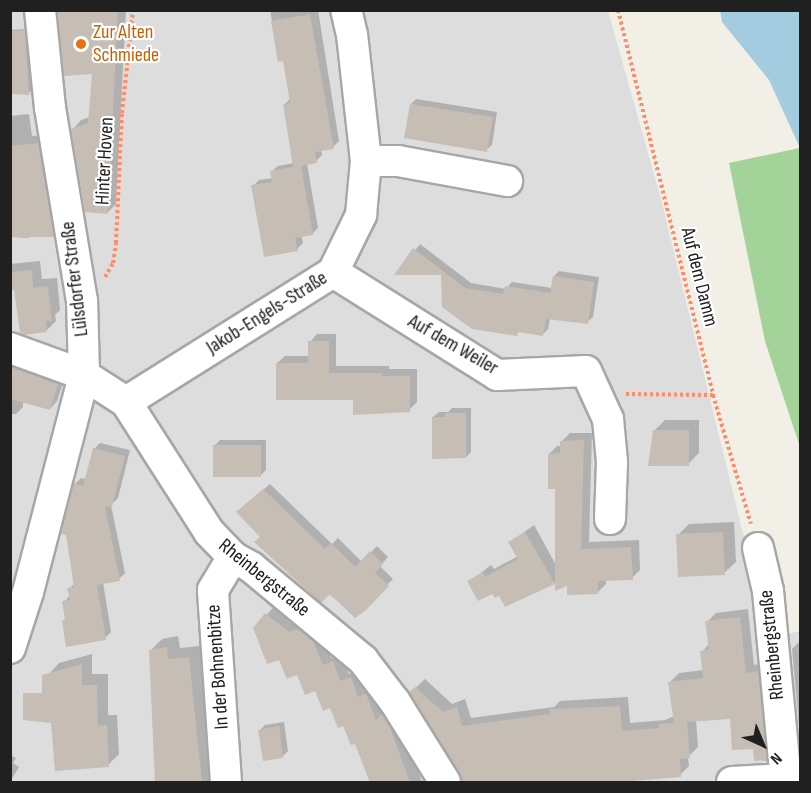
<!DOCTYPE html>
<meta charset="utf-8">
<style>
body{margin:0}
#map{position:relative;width:811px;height:793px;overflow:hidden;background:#f1efe6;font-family:"Sofia Sans Condensed",sans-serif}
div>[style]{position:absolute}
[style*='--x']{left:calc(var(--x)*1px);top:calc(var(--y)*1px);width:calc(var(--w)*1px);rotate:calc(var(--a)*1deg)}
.residential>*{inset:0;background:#dedddd}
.forest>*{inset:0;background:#a3d398}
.water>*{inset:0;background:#a4cce1}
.shadow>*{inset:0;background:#0003}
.building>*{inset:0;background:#c6beb5}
.path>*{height:4px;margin-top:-2px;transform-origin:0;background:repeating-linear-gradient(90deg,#ff8b6a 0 3px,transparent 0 6px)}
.roads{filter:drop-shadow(2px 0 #a7a7a7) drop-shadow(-2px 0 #a7a7a7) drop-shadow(0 2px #a7a7a7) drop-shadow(0 -2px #a7a7a7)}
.minor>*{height:30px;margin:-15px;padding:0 15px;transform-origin:15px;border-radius:15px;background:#fff}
.dots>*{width:16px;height:16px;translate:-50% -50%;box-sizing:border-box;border:3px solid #fff;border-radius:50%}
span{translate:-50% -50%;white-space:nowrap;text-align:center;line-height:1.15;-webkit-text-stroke:4.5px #fff;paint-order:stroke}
.food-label{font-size:20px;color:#c56008}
.left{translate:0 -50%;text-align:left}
.street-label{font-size:20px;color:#202020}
.frame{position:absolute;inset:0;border:12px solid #202020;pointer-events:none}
.north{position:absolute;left:733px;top:715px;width:60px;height:60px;-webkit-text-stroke:4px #fff;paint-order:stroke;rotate:136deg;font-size:16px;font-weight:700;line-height:24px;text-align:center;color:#202020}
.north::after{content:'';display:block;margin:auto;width:21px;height:27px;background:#202020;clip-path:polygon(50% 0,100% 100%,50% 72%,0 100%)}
</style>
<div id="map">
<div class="residential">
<i style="clip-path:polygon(10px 11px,608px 11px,661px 199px,764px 619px,780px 636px,800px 631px,800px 782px,11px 782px)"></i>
</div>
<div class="forest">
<i style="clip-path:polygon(800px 148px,800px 447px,765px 341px,729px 163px)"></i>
</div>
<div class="water">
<i style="clip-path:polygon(720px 11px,800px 11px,800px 148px,769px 80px,722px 22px)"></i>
</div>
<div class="shadow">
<i style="clip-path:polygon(59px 10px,126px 10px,116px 204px,108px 212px,73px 129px,81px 120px,90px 117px,93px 72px)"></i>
<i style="clip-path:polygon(270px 10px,318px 10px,339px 141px,333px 147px,321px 150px,322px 155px,316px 161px,307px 163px,318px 228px,312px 234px,301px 235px,303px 243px,297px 249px,253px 186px,259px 180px,273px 178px,272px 171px,278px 166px,294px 163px,284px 105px,291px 98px,284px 59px,279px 60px)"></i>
<i style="clip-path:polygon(41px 28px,45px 77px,29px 93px,10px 78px,10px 30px)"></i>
<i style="clip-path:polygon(416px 99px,497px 112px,492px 145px,486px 150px,411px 104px)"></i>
<i style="clip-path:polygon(29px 114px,32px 136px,47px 135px,62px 226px,53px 235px,30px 236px,28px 238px,11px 237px,10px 116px)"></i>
<i style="clip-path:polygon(420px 244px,471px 283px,506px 289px,512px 282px,552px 288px,554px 276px,559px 271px,599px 277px,593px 317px,587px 322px,550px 318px,548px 329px,543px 334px,520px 330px,517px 334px,442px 273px,397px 274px)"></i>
<i style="clip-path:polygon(40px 261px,42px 279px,57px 278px,60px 310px,55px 315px,56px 321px,46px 331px,15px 289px,10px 289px,10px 264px)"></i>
<i style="clip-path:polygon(317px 334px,336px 334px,336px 366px,389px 366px,389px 369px,417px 369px,417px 402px,409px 410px,355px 414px,355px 398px,277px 363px,285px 356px,310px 356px,310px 342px)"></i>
<i style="clip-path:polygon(10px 356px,65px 377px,57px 401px,50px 409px,23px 401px,23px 407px,16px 414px,10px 414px)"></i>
<i style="clip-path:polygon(452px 408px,471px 408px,471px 452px,466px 457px,433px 417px,439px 412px,448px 412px)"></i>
<i style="clip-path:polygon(665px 420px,699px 420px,699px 453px,688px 464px,654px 431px)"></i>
<i style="clip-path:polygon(570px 433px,592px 433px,589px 542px,639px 540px,640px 570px,632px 578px,606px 579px,606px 584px,598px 592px,556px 582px,506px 605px,499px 594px,469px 582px,491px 565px,494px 569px,518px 556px,510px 542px,534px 525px,556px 565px,556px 487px,549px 454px,557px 446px,562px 446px,562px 441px)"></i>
<i style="clip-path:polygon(220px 440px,266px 440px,266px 470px,261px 475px,214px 446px)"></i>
<i style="clip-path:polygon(100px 443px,130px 450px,118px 498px,111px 505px,125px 573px,119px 579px,103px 582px,111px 632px,105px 638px,63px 621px,66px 618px,64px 602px,70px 595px,69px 589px,75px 583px,75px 484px,81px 478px,86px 479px,94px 449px)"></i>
<i style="clip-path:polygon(270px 484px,332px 544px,338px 538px,362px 562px,377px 546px,388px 557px,380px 566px,393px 579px,355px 616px,262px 537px,244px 506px)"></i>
<i style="clip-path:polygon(734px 522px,736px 562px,724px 573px,678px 535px,689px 524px)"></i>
<i style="clip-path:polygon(275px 605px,321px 632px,331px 658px,342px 654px,349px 674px,359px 669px,398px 718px,422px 782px,390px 782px,356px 742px,331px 706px,280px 658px,255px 629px)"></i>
<i style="clip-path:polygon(748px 609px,754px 665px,767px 663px,775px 753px,766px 761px,755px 759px,754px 748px,732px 717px,696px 720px,698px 747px,688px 757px,689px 766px,680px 775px,618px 780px,618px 782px,486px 782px,411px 692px,425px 679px,452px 704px,465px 699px,471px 718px,554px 707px,560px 701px,628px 697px,630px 723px,665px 720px,674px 716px,670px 682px,679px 673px,704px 670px,702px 652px,709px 644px,707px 622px,716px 613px)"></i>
<i style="clip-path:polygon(178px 636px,180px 648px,200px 646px,214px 776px,209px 782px,161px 782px,150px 651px,162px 639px)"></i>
<i style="clip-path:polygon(800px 641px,800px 736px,792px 649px)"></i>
<i style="clip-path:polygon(92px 654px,92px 674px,108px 674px,108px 715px,117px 715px,119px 754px,108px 765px,48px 675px,59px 663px)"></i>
<i style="clip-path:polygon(284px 722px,288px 751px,282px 757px,260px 730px,265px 725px)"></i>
<i style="clip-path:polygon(10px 755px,16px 758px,13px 763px,19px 767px,10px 782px)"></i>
</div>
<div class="building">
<i style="clip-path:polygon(57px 10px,118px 10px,108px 214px,85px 212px,71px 129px,88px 123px,92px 74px,64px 76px)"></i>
<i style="clip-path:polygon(310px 14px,334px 149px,315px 152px,317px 163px,301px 166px,313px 235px,295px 238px,298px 251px,264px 257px,251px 185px,272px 182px,270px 171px,293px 167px,283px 104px,290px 103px,283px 61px,278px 62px,271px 21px)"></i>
<i style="clip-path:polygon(25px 30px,29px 95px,10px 94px,10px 31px)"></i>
<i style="clip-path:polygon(410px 104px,493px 117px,487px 152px,404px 138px)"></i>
<i style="clip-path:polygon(38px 143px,54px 237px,10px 237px,10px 146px)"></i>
<i style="clip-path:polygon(413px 248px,465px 288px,503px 294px,505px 286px,550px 293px,553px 276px,594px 282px,588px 324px,546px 319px,543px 336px,518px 332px,517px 336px,472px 329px,442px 307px,441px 275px,394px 275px)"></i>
<i style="clip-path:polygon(32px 270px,33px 288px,48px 286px,52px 321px,46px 321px,47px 332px,24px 335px,20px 333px,14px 290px,10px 291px,10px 272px)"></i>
<i style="clip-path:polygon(308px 341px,329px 341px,329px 373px,382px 373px,382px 376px,410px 376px,410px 412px,353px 415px,353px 400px,276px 400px,276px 363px,308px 363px)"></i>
<i style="clip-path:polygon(10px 367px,58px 384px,50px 410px,10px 399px)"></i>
<i style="clip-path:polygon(445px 413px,466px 413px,466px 458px,432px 459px,432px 417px,445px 417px)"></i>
<i style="clip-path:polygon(653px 430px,689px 430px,689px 466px,648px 466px)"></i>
<i style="clip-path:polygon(584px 440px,581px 549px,631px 547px,633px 580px,598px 581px,598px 594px,567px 595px,567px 586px,555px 591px,555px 584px,505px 607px,499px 596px,495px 598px,492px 594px,478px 601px,467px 581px,483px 572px,485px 577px,518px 559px,508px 542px,525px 532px,555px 584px,555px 489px,548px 489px,548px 454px,560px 453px,560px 441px)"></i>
<i style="clip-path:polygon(213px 445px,261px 445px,261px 477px,213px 477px)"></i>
<i style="clip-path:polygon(93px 448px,125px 456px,112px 506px,105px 507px,120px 581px,97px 585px,106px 640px,66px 647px,62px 621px,65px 620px,62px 601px,70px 600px,67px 588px,74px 587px,66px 535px,61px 534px,74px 483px,83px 486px)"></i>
<i style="clip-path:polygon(263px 489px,325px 549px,331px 543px,355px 567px,370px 551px,383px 564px,375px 573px,389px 586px,366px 610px,355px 618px,330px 594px,321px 603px,254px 542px,260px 537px,236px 512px)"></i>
<i style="clip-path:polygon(723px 532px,725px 575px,678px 577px,676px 534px)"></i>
<i style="clip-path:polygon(265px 613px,289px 632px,299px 629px,313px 641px,323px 665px,333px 661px,340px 681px,351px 677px,358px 697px,366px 694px,376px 720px,382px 714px,390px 727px,410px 783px,370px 783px,355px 744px,351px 745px,343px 726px,338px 728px,330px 708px,323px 711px,315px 691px,305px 695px,297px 675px,287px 679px,279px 660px,267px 664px,253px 628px)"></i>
<i style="clip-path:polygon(740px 617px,746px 673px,758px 671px,767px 760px,754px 761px,753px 749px,732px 750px,730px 719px,687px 722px,690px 758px,680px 759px,681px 777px,609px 783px,462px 783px,460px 773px,409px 692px,415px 687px,443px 712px,457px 707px,462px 726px,550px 714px,550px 709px,620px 706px,622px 731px,659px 728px,659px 724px,683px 722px,674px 723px,668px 682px,703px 678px,700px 651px,709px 650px,705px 621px)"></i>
<i style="clip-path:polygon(167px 647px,168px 659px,189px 657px,202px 783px,155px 783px,149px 650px)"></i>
<i style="clip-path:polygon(82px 664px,82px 685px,97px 685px,98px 726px,107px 725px,109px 767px,55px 771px,51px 723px,23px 720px,23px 693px,42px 693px,42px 675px)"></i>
<i style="clip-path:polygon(279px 726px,283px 758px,263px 761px,258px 730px)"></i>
</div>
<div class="path">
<i style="--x:618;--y:10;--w:397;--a:76.1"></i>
<i style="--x:713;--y:395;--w:134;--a:73.6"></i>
<i style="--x:105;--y:277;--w:16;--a:-60"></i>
<i style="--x:113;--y:263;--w:20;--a:-81"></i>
<i style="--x:116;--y:243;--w:130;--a:-87.4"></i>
<i style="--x:122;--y:113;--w:104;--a:-83.9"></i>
<i style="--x:626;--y:394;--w:87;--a:0.7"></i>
</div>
<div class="roads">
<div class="minor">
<i style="--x:366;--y:161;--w:32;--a:0"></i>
<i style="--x:398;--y:161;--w:111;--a:10.4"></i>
<i style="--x:333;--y:272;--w:194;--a:32.1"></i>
<i style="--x:497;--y:375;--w:89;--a:-2.6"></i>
<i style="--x:586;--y:371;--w:53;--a:65.4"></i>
<i style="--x:608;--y:419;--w:43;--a:84.7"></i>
<i style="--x:612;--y:462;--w:57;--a:92"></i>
<i style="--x:10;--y:348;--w:79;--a:20"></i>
<i style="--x:84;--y:375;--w:50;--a:32.7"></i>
<i style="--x:126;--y:402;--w:154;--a:57.4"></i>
<i style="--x:209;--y:532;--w:35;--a:46"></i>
<i style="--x:233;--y:557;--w:21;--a:29"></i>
<i style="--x:251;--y:567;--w:146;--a:39.7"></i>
<i style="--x:363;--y:660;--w:53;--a:52.7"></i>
<i style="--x:395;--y:702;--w:94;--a:58"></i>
<i style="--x:126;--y:402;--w:244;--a:-32.1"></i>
<i style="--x:333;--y:272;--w:64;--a:-63.8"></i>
<i style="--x:361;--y:215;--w:54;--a:-84.7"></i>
<i style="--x:366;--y:161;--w:127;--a:-96.3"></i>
<i style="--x:352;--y:35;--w:26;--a:-103"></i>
<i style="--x:758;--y:548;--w:44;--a:76.9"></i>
<i style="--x:768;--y:591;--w:192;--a:84.6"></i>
<i style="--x:10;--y:648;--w:59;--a:-72.2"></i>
<i style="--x:28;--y:592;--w:224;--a:-75.5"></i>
<i style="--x:84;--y:375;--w:74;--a:-91.5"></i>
<i style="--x:82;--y:301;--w:196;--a:-99.4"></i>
<i style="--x:50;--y:108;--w:99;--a:-95.8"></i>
<i style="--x:226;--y:782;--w:192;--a:-93.9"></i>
<i style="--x:213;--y:590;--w:39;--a:-59"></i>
<i style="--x:732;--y:782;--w:53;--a:-3.2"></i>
</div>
</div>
<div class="dots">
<i style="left:81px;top:44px;background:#e8710a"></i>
</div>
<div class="food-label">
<span class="left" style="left:93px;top:44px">Zur Alten<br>Schmiede</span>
</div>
<div class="street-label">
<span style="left:105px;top:161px;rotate:-87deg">Hinter Hoven</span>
<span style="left:699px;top:277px;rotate:76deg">Auf dem Damm</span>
<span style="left:75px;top:279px;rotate:-97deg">Lülsdorfer Straße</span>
<span style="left:267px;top:313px;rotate:-32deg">Jakob-Engels-Straße</span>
<span style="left:453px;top:345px;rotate:30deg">Auf dem Weiler</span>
<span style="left:264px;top:578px;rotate:39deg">Rheinbergstraße</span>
<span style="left:772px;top:645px;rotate:-96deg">Rheinbergstraße</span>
<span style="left:218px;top:667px;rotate:-94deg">In der Bohnenbitze</span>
</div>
<div class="frame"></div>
<div class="north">N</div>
</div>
